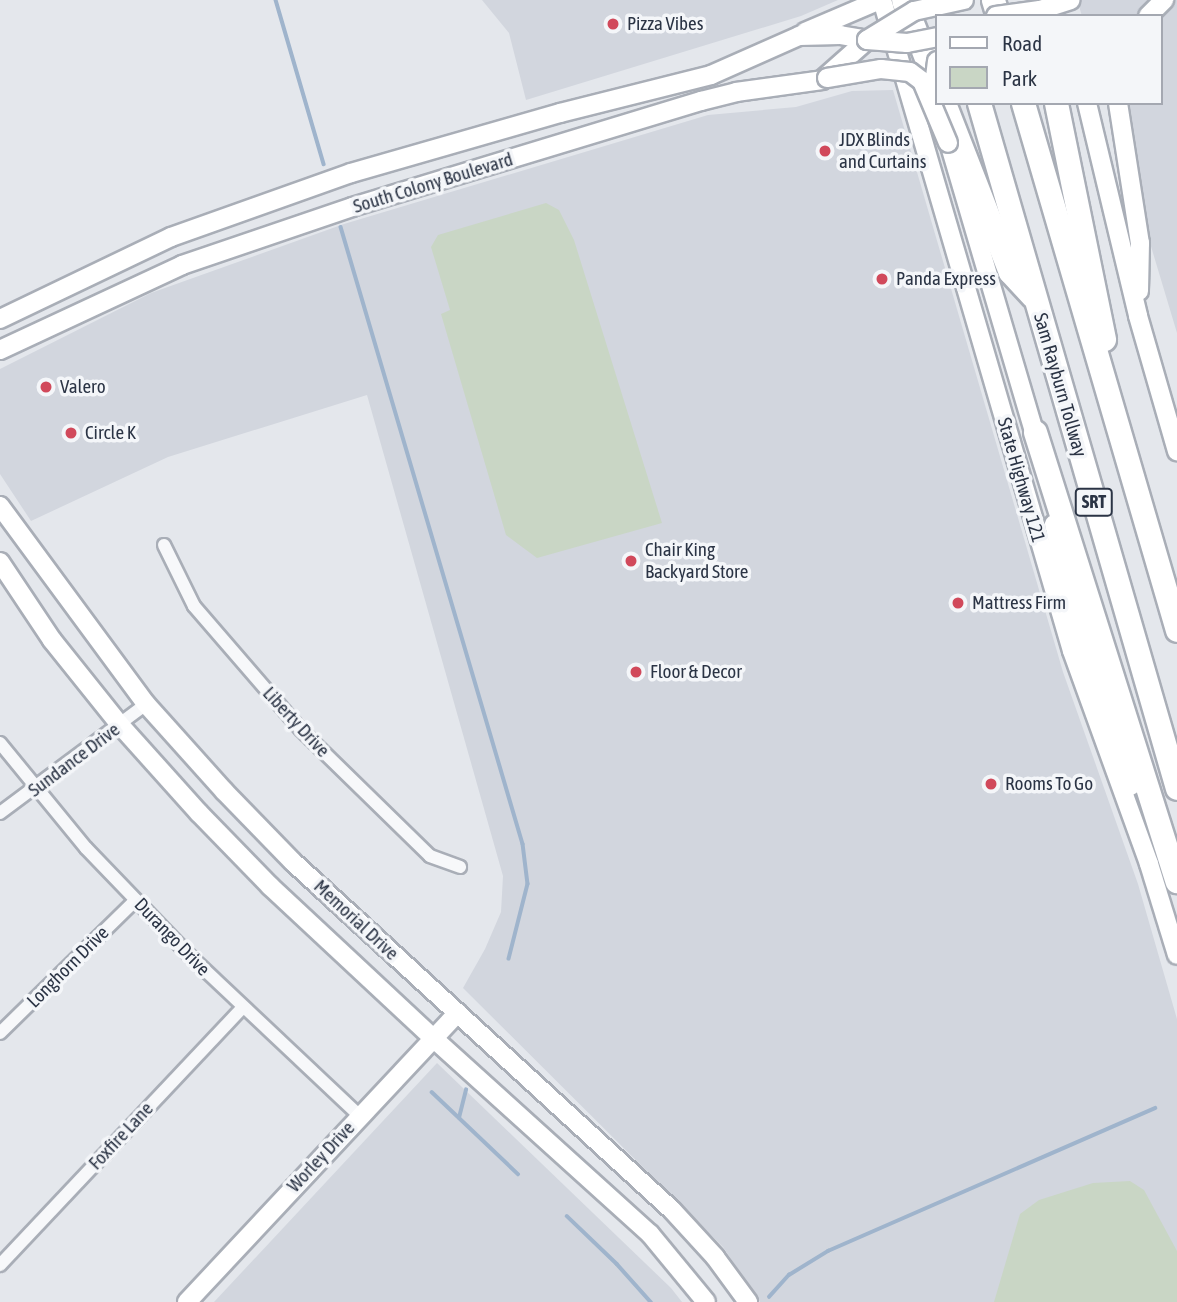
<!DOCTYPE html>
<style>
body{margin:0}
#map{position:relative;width:1177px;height:1302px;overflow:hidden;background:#e4e7ec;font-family:"Asap Condensed",sans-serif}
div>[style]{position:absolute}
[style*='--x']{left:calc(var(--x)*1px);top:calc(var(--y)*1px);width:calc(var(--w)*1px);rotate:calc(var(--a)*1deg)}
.built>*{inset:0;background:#d2d6de}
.green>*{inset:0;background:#c9d6c5}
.stream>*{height:3.5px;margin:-1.75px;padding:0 1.75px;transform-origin:1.75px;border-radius:1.75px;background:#9fb4cc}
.roads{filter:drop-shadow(2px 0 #a9aeb7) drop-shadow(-2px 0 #a9aeb7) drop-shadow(0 2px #a9aeb7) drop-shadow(0 -2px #a9aeb7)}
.street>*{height:12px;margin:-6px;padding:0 6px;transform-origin:6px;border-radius:6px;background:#f7f8fa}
.secondary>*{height:18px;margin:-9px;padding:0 9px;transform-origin:9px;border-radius:9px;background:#fff}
.highway>*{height:23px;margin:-11.5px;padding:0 11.5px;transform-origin:11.5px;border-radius:11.5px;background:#fff}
.bridges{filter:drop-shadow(2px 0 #a9aeb7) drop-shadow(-2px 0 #a9aeb7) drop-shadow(0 2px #a9aeb7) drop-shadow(0 -2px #a9aeb7)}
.secondary-bridge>*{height:18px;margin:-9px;padding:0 9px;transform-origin:9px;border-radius:9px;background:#fff}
.dots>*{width:19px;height:19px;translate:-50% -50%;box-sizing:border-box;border:4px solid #f4f6f9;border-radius:50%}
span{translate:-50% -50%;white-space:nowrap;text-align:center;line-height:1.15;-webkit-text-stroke:7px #f4f6f9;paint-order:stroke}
.shield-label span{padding:2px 5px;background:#f4f6f9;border:2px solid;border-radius:5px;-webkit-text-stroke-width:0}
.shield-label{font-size:18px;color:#2b3445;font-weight:700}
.poi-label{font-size:19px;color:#2b3445}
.left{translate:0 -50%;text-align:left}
.street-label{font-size:19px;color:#2b3445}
.legend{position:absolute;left:935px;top:14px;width:228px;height:91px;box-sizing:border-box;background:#f4f6f9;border:2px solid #a4a8b1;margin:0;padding:9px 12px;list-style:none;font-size:21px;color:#2b3445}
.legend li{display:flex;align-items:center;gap:14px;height:35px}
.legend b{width:35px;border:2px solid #a4a8b1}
</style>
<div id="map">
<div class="built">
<i style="clip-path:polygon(482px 0,838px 0,801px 16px,526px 100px,509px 33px)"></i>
<i style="clip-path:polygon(1077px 0,1177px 0,1177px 333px,1108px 103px,1161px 103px,1161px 16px,1082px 16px)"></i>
<i style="clip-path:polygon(893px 90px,1063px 672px,1138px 884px,1177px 1019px,1177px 1302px,760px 1302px,723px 1247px,463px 988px,485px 949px,501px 912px,503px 876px,367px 395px,168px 457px,31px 521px,0 474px,0 369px,151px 293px,344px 224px,708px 115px,796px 107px,852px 91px)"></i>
<i style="clip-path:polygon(437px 1063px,671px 1288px,682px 1302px,214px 1302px)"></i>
</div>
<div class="green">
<i style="clip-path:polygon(546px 203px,559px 210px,574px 240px,662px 523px,537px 558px,506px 535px,441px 314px,450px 310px,431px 247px,438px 235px)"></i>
<i style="clip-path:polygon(1130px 1181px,1144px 1190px,1177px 1251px,1177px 1302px,994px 1302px,1020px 1214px,1039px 1200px,1093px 1183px)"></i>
</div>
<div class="stream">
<i style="--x:276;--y:0;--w:171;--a:73.7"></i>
<i style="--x:341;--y:227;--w:643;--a:73.57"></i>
<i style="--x:523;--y:844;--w:40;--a:82.9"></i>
<i style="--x:528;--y:884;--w:77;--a:104.2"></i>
<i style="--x:432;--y:1092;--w:119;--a:43.6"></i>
<i style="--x:459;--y:1118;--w:29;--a:-76"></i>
<i style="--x:567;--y:1216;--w:69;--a:43.8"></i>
<i style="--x:617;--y:1264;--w:51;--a:48.2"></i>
<i style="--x:769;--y:1297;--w:30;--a:-48"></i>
<i style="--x:789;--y:1275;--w:46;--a:-31.6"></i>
<i style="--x:828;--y:1251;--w:357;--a:-23.6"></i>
</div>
<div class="roads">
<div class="street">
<i style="--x:164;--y:545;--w:68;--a:63.8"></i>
<i style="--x:194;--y:606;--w:164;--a:49.2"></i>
<i style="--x:301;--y:730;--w:180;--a:44.3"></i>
<i style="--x:430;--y:856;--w:32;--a:20"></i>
<i style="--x:0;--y:743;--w:136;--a:50.7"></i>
<i style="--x:86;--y:848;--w:149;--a:46.1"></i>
<i style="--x:189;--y:955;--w:235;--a:43.3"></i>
<i style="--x:0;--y:813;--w:182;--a:-36.7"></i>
<i style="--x:0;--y:1033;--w:190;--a:-44.4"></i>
<i style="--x:0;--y:1265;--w:354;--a:-46.7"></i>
</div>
<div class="secondary">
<i style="--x:882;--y:0;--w:678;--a:73.73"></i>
<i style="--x:1072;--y:651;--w:226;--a:70.1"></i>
<i style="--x:1149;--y:864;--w:95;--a:72.9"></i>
<i style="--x:1148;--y:16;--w:23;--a:-45"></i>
<i style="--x:805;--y:32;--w:82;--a:-23.1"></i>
<i style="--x:1087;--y:103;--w:219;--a:76.5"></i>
<i style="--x:1138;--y:316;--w:141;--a:73.9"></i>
<i style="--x:1118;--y:103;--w:142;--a:81.1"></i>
<i style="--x:1140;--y:243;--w:48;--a:91.2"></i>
<i style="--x:945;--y:129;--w:329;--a:73.6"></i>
<i style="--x:0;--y:319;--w:190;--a:-25.6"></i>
<i style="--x:171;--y:237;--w:191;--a:-19.6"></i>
<i style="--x:351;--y:173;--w:217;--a:-16"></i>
<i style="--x:560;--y:113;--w:156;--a:-14.1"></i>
<i style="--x:711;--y:75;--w:96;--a:-23.9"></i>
<i style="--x:799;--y:36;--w:41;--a:-1.4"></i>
<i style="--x:840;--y:35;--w:27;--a:10"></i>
<i style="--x:0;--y:350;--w:201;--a:-25"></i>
<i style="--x:182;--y:265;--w:180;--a:-18.8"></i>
<i style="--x:352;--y:207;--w:365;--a:-16.9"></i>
<i style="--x:701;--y:101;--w:36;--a:-14"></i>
<i style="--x:736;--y:92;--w:87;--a:-7.9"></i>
<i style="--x:822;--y:80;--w:60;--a:-41.6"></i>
<i style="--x:0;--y:506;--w:246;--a:53.6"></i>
<i style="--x:146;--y:704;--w:117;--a:48.1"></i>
<i style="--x:224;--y:791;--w:98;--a:45.8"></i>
<i style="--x:292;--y:861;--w:516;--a:42.57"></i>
<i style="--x:672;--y:1210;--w:64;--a:47.5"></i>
<i style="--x:715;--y:1257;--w:56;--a:53.7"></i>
<i style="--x:1054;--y:524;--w:35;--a:77"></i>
<i style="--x:1062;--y:558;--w:238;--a:73.2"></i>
<i style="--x:0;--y:562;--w:94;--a:56.3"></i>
<i style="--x:52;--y:640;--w:109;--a:51.3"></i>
<i style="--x:120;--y:725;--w:118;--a:48.1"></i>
<i style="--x:199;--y:813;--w:102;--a:45.8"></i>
<i style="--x:270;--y:886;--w:221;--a:43"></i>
<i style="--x:432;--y:1037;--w:294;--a:42.1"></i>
<i style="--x:650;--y:1234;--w:88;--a:50.5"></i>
<i style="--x:187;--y:1302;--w:396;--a:-46.9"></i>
</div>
<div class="highway">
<i style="--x:903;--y:0;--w:92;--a:68.4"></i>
<i style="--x:993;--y:0;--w:17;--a:73"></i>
<i style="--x:944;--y:103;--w:181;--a:68.7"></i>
<i style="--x:1010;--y:272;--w:33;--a:47"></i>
<i style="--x:979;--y:103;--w:713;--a:73.88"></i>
<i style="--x:1023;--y:103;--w:549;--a:73.71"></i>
<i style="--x:1056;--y:103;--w:241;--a:78.5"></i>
<i style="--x:1035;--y:432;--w:471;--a:72.5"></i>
</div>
</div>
<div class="bridges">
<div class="secondary-bridge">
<i style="--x:996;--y:16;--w:44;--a:-7.8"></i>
<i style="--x:1040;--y:10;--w:32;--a:-18"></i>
<i style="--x:867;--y:40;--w:55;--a:-31.7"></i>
<i style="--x:914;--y:11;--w:51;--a:-12.4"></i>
<i style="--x:867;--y:40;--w:40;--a:4.3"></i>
<i style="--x:907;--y:43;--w:31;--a:-11"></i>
<i style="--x:937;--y:61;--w:17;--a:97"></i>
<i style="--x:935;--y:78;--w:13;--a:81"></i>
<i style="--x:827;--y:78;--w:55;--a:-9.5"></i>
<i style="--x:881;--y:69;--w:29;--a:6"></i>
<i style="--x:910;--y:72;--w:15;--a:37"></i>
<i style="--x:922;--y:81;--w:67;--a:67.2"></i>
</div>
</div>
<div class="dots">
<i style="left:613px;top:24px;background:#d1495b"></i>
<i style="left:825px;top:151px;background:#d1495b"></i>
<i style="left:882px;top:279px;background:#d1495b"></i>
<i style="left:46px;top:387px;background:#d1495b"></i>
<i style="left:71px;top:433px;background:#d1495b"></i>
<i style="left:631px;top:561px;background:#d1495b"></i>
<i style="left:958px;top:603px;background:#d1495b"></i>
<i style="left:636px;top:672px;background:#d1495b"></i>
<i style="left:991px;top:784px;background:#d1495b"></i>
</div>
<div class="shield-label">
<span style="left:1094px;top:502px">SRT</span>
</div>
<div class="poi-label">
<span class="left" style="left:627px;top:24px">Pizza Vibes</span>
<span class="left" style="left:839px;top:151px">JDX Blinds<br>and Curtains</span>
<span class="left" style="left:896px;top:279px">Panda Express</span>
<span class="left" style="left:60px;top:387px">Valero</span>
<span class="left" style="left:85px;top:433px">Circle K</span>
<span class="left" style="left:645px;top:561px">Chair King<br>Backyard Store</span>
<span class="left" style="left:972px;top:603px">Mattress Firm</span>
<span class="left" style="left:650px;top:672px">Floor &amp; Decor</span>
<span class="left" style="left:1005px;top:784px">Rooms To Go</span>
</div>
<div class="street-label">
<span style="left:433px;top:183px;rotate:-17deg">South Colony Boulevard</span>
<span style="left:1060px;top:385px;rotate:74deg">Sam Rayburn Tollway</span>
<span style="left:1021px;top:480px;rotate:74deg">State Highway 121</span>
<span style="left:296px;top:722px;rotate:47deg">Liberty Drive</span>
<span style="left:74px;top:760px;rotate:-37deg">Sundance Drive</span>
<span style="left:356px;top:920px;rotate:43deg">Memorial Drive</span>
<span style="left:172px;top:937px;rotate:46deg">Durango Drive</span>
<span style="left:68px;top:967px;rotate:-45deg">Longhorn Drive</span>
<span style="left:121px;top:1136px;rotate:-47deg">Foxfire Lane</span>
<span style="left:321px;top:1157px;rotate:-47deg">Worley Drive</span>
</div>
<ul class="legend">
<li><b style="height:9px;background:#fff"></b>Road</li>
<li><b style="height:19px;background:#c9d6c5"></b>Park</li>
</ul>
</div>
